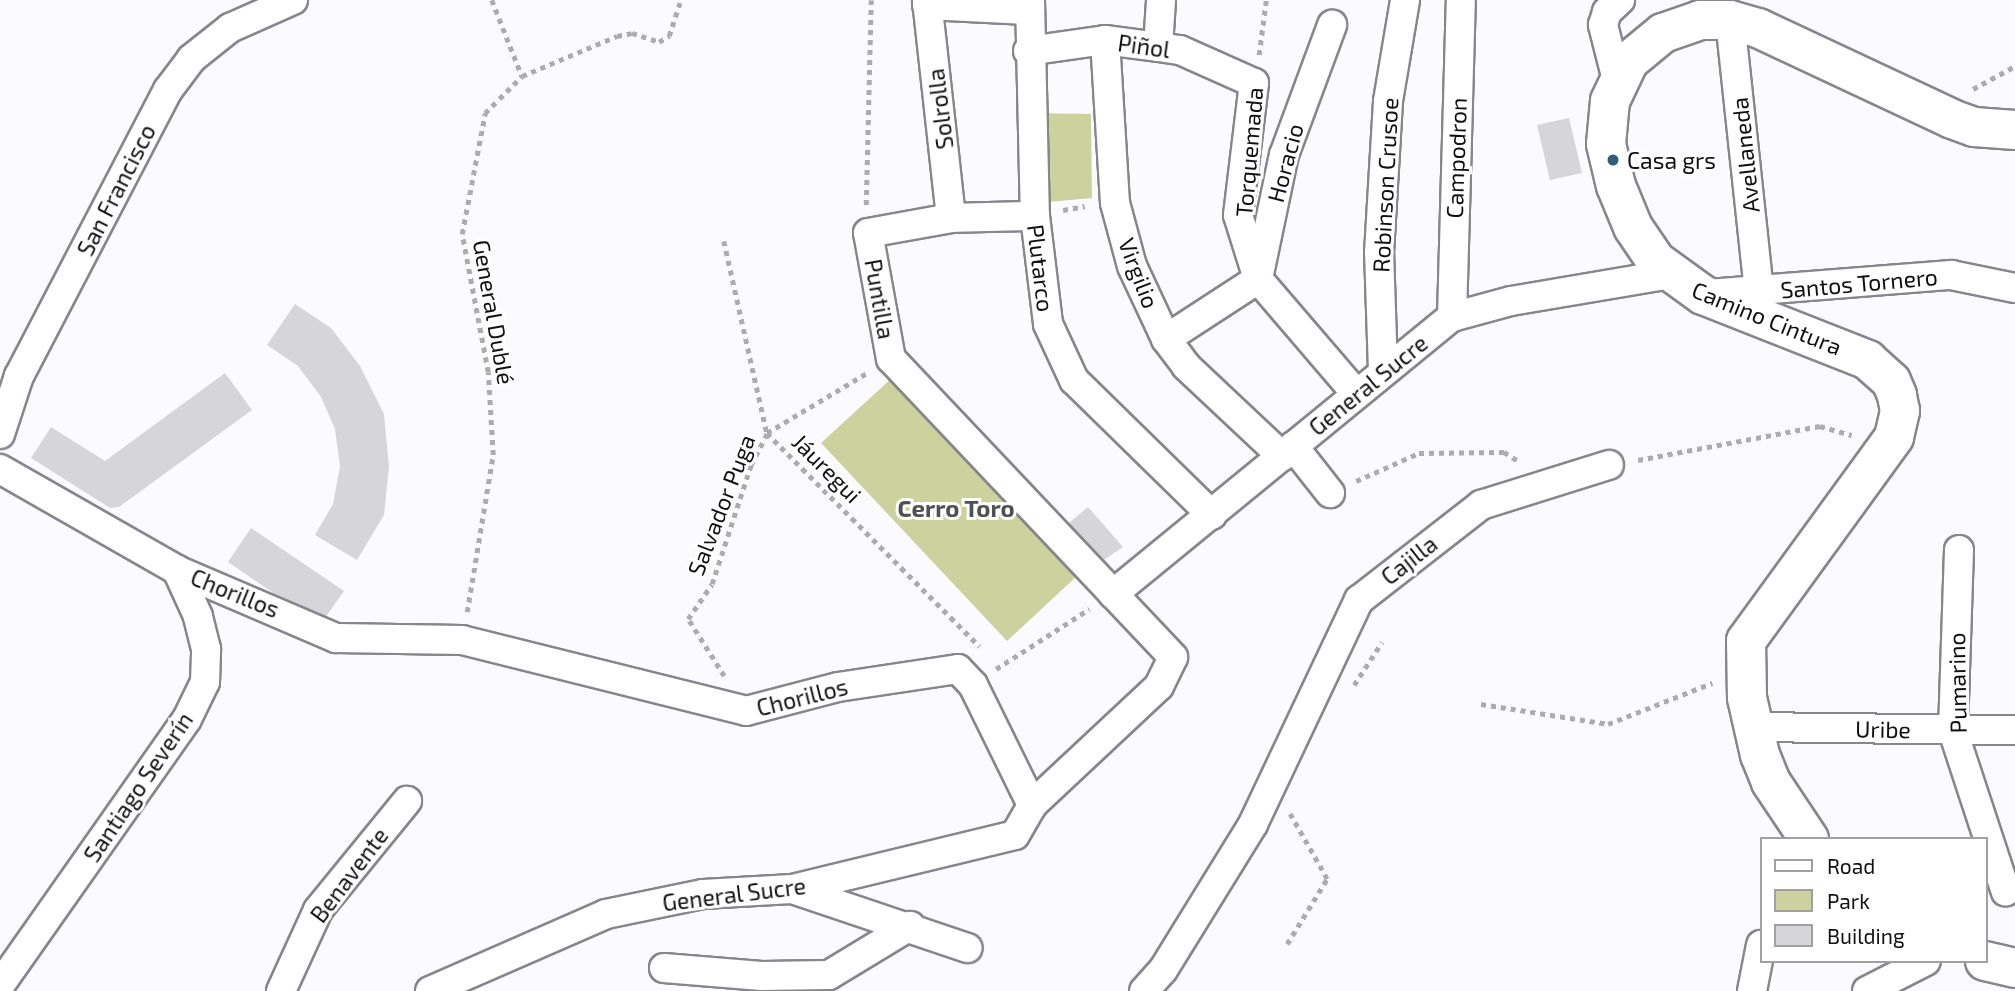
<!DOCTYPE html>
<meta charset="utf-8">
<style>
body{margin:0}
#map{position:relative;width:2015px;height:991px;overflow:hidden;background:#fbfbff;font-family:"Exo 2",sans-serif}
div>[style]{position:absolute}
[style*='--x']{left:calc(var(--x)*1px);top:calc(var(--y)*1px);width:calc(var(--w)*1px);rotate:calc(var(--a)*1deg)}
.green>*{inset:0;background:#ccd29e}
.building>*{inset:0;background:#d5d5da}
.path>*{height:4.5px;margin-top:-2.25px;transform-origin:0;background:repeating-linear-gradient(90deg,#acacaf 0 5px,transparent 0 10px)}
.roads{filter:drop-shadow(2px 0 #86868b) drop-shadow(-2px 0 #86868b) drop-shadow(0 2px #86868b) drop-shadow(0 -2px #86868b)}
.minor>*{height:28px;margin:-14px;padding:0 14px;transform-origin:14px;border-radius:14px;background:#fff}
.secondary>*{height:38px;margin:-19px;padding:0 19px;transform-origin:19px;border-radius:19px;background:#fff}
.dots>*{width:19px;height:19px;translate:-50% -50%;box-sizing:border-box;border:4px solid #fff;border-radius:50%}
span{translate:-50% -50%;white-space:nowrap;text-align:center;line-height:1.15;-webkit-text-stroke:6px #fff;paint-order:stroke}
.street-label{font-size:23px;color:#111112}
.poi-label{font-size:23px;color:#111112}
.left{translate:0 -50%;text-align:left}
.neighbourhood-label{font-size:24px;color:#505155;font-weight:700}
.legend{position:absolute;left:1760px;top:837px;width:228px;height:126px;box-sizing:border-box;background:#fff;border:2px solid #a0a0a0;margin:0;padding:9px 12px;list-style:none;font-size:21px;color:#111112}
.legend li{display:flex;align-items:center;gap:14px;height:35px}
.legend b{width:35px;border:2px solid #a0a0a0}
</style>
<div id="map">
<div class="green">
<i style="clip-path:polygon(1034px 113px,1091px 114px,1092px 198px,1037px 203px)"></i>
<i style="clip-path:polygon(893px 377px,1078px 575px,1007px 641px,821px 443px)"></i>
</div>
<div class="building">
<i style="clip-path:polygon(1569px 118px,1582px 173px,1550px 180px,1537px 125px)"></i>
<i style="clip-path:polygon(295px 304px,331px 328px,360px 366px,384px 414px,389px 467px,384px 515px,357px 560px,315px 535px,333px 504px,340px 466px,335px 429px,321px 397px,298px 366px,267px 345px)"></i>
<i style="clip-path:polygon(225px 373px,252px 410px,119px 507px,110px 508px,31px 458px,51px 427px,105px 461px)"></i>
<i style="clip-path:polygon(1088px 507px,1123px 547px,1101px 562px,1058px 532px)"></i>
<i style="clip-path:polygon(251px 528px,344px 591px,320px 625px,228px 562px)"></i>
</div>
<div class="path">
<i style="--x:492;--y:0;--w:82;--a:68.5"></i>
<i style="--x:1259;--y:55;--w:55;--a:-82.7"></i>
<i style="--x:1973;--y:89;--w:48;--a:-28.7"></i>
<i style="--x:866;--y:205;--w:205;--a:-88.6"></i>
<i style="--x:1063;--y:210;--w:22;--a:-10"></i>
<i style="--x:724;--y:241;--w:197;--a:77.4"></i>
<i style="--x:767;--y:433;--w:301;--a:45.1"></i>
<i style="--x:1638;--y:460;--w:185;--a:-10.6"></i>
<i style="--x:1820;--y:426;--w:33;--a:16"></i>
<i style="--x:1356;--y:481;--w:69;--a:-24"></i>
<i style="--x:1419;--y:453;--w:85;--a:-0.7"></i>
<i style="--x:1504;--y:452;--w:19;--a:32"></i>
<i style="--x:467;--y:612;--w:159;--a:-80.6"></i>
<i style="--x:493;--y:455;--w:83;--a:-93.4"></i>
<i style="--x:488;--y:372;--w:140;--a:-100.7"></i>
<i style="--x:462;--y:234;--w:123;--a:-79.2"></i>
<i style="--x:485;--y:113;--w:52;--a:-45"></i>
<i style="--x:522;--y:76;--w:103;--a:-22.8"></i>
<i style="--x:617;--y:36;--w:15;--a:-11"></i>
<i style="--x:632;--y:33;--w:28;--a:18"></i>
<i style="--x:659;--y:42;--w:12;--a:-31"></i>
<i style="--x:669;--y:36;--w:38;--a:-72"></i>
<i style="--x:996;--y:669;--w:111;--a:-32.8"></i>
<i style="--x:724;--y:676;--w:67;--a:-122.3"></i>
<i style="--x:688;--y:619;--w:42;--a:-55.6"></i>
<i style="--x:712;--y:584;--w:125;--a:-71.9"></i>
<i style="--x:751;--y:465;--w:36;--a:-63"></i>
<i style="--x:767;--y:433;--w:117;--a:-31"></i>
<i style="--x:1354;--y:685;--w:51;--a:-56.9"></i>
<i style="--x:1481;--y:704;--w:129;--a:8.9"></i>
<i style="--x:1608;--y:724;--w:112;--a:-21.5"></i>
<i style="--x:1287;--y:944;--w:76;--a:-58.4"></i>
<i style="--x:1327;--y:879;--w:75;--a:-119.6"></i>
</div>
<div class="roads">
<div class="minor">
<i style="--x:927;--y:0;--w:219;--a:83.7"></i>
<i style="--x:1030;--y:0;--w:216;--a:88.7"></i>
<i style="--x:1035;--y:216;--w:109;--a:83.1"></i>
<i style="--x:1048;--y:324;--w:62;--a:65.1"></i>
<i style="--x:1074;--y:380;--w:193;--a:44.4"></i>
<i style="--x:927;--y:5;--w:100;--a:2.9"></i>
<i style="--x:1730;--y:20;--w:273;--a:83.9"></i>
<i style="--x:1105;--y:40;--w:163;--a:86.5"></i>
<i style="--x:1115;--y:203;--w:65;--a:74.9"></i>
<i style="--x:1132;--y:266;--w:81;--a:65"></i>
<i style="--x:1166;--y:339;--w:34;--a:53"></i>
<i style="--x:1186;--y:366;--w:132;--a:43.2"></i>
<i style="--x:1158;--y:47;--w:47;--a:-86.3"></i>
<i style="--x:1028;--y:51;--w:78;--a:-8.1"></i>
<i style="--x:1105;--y:40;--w:53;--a:7.5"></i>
<i style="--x:1158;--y:47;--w:22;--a:8"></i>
<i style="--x:1180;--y:50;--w:81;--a:24"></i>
<i style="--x:1254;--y:83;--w:133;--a:96.9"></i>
<i style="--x:1238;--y:215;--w:67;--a:72.6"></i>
<i style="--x:1258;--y:279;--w:149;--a:49.4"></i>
<i style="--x:1617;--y:80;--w:57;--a:-104.3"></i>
<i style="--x:1603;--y:25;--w:14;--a:-73"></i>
<i style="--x:1607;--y:12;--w:18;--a:-43"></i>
<i style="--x:1708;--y:294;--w:244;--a:-4.5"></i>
<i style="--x:1951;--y:275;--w:65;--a:11.5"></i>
<i style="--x:1452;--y:317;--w:317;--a:-88.4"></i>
<i style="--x:1166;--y:339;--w:110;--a:-33.1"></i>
<i style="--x:1258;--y:279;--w:127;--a:-78.2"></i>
<i style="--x:1284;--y:155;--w:139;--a:-69.7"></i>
<i style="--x:1383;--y:371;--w:118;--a:-91.9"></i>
<i style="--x:1379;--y:253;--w:152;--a:-86.6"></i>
<i style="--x:1388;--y:101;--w:102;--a:-80.4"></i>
<i style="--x:0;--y:434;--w:61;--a:-71.9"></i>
<i style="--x:19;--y:376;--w:322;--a:-62.5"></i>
<i style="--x:168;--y:90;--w:39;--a:-53"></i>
<i style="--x:191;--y:59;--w:50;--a:-38.5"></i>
<i style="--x:230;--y:28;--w:69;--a:-24"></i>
<i style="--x:1293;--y:446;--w:60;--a:51.8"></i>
<i style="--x:0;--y:469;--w:204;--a:29.7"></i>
<i style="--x:177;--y:570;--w:173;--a:23.2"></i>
<i style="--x:336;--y:638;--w:126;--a:0.9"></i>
<i style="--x:462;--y:640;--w:293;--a:14"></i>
<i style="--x:746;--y:711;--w:95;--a:-14.6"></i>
<i style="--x:838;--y:687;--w:121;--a:-8.5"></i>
<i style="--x:958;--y:669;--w:22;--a:47"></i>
<i style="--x:973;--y:685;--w:134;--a:63.8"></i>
<i style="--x:1959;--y:550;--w:181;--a:91.9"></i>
<i style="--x:1953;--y:731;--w:169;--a:71.8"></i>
<i style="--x:1113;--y:594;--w:438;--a:-39.3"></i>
<i style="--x:1452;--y:317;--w:61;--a:-15.2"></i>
<i style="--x:1511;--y:301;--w:161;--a:-9.6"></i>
<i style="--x:1752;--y:727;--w:263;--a:0.7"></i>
<i style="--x:795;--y:890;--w:182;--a:18.6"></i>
<i style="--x:664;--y:968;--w:98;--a:4.7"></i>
<i style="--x:762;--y:976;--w:67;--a:-0.9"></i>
<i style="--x:829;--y:975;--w:95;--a:-31.2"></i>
<i style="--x:0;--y:985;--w:325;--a:-54.9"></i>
<i style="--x:187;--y:719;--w:41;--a:-64.1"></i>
<i style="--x:205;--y:682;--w:33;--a:-88"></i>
<i style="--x:206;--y:649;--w:34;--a:-104"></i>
<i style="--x:198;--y:616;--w:51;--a:-114.5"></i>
<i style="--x:281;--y:991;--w:89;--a:-65.4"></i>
<i style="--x:318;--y:910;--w:141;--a:-50.8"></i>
<i style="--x:430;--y:991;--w:192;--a:-23.6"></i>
<i style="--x:606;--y:914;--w:99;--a:-11.7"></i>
<i style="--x:703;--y:894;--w:89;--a:-3.2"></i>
<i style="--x:792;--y:889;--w:229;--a:-13.6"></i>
<i style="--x:1015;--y:835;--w:34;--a:-60"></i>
<i style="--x:1032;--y:805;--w:174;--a:-43.1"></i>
<i style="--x:1159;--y:686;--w:32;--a:-64"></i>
<i style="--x:1173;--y:657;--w:410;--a:-133.4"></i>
<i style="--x:891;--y:359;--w:128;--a:-100.3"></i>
<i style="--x:868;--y:233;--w:84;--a:-10.2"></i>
<i style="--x:951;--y:218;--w:84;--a:-1.4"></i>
<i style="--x:1144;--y:991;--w:28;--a:-48"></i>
<i style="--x:1163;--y:970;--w:172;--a:-58.3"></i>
<i style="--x:1253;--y:824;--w:248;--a:-64.7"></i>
<i style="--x:1359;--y:600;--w:155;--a:-37.9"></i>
<i style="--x:1481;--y:505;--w:134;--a:-17.4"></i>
<i style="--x:1752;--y:991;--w:47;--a:-78.9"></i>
<i style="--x:1867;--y:991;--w:66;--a:-27"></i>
</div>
<div class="secondary">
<i style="--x:1809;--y:839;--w:69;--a:-123.7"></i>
<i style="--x:1771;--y:782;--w:29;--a:-112"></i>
<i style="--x:1760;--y:755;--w:58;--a:-102.8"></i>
<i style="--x:1747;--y:698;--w:57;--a:-91"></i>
<i style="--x:1746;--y:641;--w:252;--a:-54"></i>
<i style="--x:1894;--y:437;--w:27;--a:-77"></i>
<i style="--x:1900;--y:411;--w:16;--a:-101"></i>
<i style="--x:1897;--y:395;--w:15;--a:-113"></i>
<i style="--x:1891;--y:381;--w:31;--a:-138"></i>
<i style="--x:1868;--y:360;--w:177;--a:-158.5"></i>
<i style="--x:1703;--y:295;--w:58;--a:-144.1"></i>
<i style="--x:1656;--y:261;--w:41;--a:-124.1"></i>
<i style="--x:1633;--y:227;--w:44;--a:-112.5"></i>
<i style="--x:1616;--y:186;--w:43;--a:-103.4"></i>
<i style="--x:1606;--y:144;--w:43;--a:-84.7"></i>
<i style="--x:1610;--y:101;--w:44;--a:-64.6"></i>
<i style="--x:1629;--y:61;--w:44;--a:-39.5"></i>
<i style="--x:1663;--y:33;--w:39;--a:-19"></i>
<i style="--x:1700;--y:20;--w:30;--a:0"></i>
<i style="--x:1730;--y:20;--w:29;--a:16"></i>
<i style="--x:1758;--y:28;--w:214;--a:25.1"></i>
<i style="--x:1952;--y:119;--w:23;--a:20"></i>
<i style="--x:1974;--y:127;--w:41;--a:4.2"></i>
<i style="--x:1985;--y:961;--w:31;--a:13"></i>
</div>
</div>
<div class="dots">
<i style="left:1613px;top:160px;background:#2f5e7d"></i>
</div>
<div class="street-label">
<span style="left:1144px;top:46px;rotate:8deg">Piñol</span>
<span style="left:940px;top:109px;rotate:-97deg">Solrolla</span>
<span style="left:1249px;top:152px;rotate:-85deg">Torquemada</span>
<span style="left:1745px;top:155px;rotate:-96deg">Avellaneda</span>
<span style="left:1456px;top:158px;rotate:-88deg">Campodron</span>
<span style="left:1285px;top:163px;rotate:-75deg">Horacio</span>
<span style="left:1385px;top:185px;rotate:-87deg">Robinson Crusoe</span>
<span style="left:116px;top:190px;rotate:-63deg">San Francisco</span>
<span style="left:1041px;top:268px;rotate:83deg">Plutarco</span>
<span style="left:1139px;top:273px;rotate:69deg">Virgilio</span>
<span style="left:1859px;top:283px;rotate:-5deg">Santos Tornero</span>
<span style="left:880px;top:299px;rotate:80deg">Puntilla</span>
<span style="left:494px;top:312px;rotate:80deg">General Dublé</span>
<span style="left:1767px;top:318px;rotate:22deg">Camino Cintura</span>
<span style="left:1368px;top:385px;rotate:-39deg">General Sucre</span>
<span style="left:827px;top:468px;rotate:45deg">Jáuregui</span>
<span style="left:721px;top:505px;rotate:-69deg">Salvador Puga</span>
<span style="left:1409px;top:560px;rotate:-38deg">Cajilla</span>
<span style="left:235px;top:593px;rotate:22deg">Chorillos</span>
<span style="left:1957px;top:683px;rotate:-91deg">Pumarino</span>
<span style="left:802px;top:697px;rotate:-14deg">Chorillos</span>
<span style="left:1883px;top:729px;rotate:1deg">Uribe</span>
<span style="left:138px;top:787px;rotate:-56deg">Santiago Severín</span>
<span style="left:349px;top:875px;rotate:-53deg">Benavente</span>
<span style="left:734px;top:894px;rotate:-7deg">General Sucre</span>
</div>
<div class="poi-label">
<span class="left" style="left:1627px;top:160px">Casa grs</span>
</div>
<div class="neighbourhood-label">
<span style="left:956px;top:508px">Cerro Toro</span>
</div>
<ul class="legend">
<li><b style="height:9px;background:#fff"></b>Road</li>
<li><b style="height:19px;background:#ccd29e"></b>Park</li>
<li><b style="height:19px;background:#d5d5da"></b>Building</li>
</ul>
</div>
